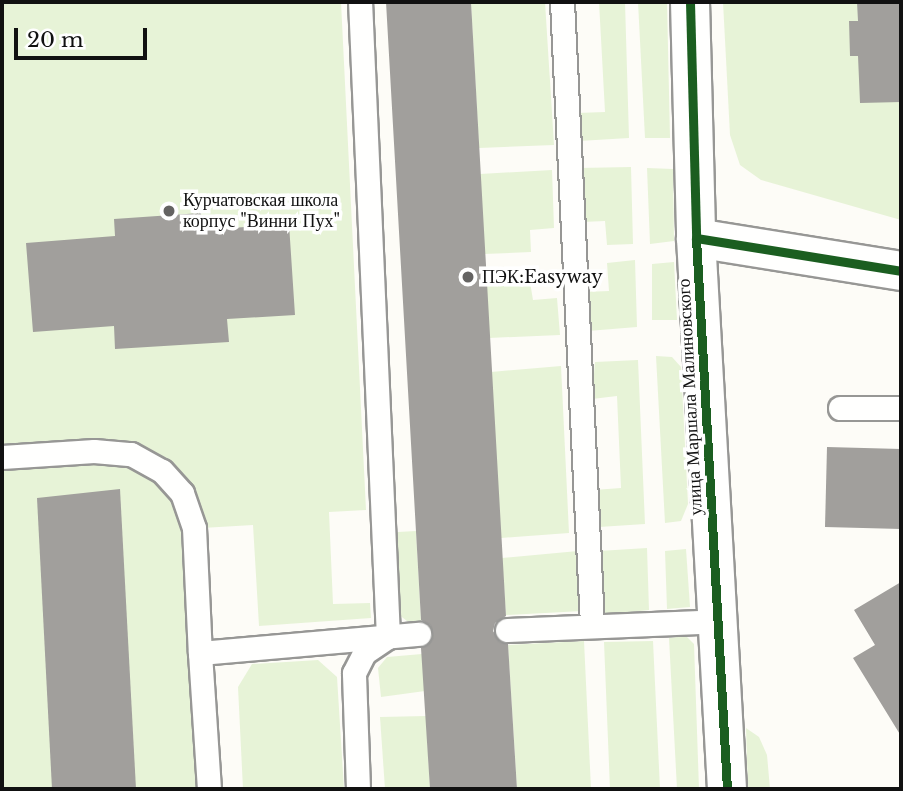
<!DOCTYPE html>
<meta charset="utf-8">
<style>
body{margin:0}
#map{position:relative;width:903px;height:791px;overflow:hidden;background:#fdfcf7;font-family:"Libre Baskerville",serif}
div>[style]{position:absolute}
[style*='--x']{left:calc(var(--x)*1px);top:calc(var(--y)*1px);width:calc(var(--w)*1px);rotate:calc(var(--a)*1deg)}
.green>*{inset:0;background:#e7f3d7}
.building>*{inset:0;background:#a19f9c}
.roads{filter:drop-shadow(2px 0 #979795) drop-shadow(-2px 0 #979795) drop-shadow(0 2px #979795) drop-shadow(0 -2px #979795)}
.lane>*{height:23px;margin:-11.5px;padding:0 11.5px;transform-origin:11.5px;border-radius:11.5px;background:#fffffe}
.street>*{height:38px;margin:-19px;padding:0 19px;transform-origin:19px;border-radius:19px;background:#fffffe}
.cycleway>*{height:9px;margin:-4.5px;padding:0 4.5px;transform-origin:4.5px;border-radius:4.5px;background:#1b5e20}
.dots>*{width:19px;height:19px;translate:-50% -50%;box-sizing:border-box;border:4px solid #fff;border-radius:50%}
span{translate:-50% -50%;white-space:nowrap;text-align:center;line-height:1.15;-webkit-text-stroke:7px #fff;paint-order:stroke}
.poi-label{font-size:18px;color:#111}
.left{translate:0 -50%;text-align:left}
.street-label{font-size:18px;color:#111}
.frame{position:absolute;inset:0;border:4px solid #111;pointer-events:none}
.scale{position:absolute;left:14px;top:28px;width:133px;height:32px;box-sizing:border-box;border:4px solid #111;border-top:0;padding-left:9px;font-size:21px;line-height:24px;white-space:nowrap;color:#111;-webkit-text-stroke:5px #fff;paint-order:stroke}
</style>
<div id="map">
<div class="green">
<i style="clip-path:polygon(2px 2px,341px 2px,366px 510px,329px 512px,333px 604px,370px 603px,371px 618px,259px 626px,253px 525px,202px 528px,186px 479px,136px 445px,103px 440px,2px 447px)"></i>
<i style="clip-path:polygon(471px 2px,545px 2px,554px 145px,479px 148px)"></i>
<i style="clip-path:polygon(599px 2px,625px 2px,629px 138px,579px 141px,577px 113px,605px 112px)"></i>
<i style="clip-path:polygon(638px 2px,667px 2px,670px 138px,645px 138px)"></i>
<i style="clip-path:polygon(723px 2px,901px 2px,901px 220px,761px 180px,740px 165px,730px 135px)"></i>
<i style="clip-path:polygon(631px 167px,633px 244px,607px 245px,605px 221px,582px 222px,579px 168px)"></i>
<i style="clip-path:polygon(647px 168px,673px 169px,674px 241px,650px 244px)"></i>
<i style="clip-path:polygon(552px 170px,554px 228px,530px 230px,531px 252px,484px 254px,480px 174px)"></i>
<i style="clip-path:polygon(635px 260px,637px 327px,588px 331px,585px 292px,609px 291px,607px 263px)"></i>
<i style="clip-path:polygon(674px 262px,677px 320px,652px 320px,652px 264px)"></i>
<i style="clip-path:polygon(529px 276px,533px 300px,557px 298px,560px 335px,489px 338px,486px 281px)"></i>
<i style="clip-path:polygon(656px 356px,672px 357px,681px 367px,688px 504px,681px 521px,665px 523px)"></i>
<i style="clip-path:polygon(638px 360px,645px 524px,599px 527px,594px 490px,621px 488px,617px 396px,592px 399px,595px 362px)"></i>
<i style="clip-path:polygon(561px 366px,569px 533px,501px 538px,491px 372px)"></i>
<i style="clip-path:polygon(88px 461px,122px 464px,155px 479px,171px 499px,182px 531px,201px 789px,2px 789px,2px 468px)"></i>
<i style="clip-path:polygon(416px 531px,421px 621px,407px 621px,398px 614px,393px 541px,398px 532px)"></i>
<i style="clip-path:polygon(647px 548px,649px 610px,604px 615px,599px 551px)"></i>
<i style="clip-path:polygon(686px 549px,690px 607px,667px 609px,665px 551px)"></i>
<i style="clip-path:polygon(578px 551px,582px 611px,506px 615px,502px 558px)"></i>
<i style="clip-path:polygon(686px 636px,694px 644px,699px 789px,677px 789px,669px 638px)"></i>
<i style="clip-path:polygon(584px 641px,591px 789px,517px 789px,508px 645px)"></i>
<i style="clip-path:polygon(653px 641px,660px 789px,610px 789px,604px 642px)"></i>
<i style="clip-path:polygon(422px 654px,425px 691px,381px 697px,378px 668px,387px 657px)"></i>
<i style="clip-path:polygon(318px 660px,337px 677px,344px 789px,243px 789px,238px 687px,252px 664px)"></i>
<i style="clip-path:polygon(426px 716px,430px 789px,385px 789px,380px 717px)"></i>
<i style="clip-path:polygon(746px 728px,759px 737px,767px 755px,770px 789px,748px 789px)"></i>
</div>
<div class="building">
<i style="clip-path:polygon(386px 2px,471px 2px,506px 616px,495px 623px,493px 631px,500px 642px,508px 644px,517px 789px,430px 789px,421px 648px,431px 640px,433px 633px,430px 625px,421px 620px)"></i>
<i style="clip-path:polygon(857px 2px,901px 2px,901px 102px,860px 103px,858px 56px,850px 56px,849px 21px,858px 21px)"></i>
<i style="clip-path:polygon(201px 213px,202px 230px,289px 224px,295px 315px,227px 319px,229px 342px,115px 349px,114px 326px,33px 332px,26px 243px,115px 236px,114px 219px)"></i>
<i style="clip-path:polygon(827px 447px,901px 449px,901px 529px,825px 527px)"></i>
<i style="clip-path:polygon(120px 489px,136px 789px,52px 789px,37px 498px)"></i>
<i style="clip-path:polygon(901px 582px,901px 736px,853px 658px,875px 645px,854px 610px)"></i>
</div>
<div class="roads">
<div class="lane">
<i style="--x:562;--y:2;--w:624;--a:87.24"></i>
<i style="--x:840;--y:408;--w:61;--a:0"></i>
<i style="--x:2;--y:457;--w:92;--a:-3.7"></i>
<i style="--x:94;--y:451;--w:37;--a:5"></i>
<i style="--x:131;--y:454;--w:35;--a:29"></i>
<i style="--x:162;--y:471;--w:30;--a:48"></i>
<i style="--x:182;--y:493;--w:37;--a:71"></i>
<i style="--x:194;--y:528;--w:125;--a:87.3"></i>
<i style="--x:507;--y:630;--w:211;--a:-2.4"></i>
<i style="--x:209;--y:789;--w:136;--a:-93.8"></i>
<i style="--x:200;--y:653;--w:220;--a:-5"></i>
<i style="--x:358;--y:789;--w:116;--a:-92"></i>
<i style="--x:354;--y:673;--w:22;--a:-63"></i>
<i style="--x:364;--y:653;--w:29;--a:-34"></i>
<i style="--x:388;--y:637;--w:636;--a:-92.52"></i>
</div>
<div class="street">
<i style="--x:690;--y:2;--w:236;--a:88.5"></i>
<i style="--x:696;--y:238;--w:552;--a:86.78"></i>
<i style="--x:696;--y:238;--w:208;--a:9.1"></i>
</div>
</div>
<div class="cycleway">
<i style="--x:690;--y:2;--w:236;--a:88.5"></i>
<i style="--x:696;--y:238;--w:552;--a:86.78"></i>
<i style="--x:696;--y:238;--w:208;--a:9.1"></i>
</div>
<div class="dots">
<i style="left:169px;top:211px;background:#646362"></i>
<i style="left:468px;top:277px;background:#646362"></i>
</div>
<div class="poi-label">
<span class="left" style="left:183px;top:211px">Курчатовская школа<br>корпус "Винни Пух"</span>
<span class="left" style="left:482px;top:277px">ПЭК:Easyway</span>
</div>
<div class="street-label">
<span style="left:690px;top:397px;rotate:-93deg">улица Маршала Малиновского</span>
</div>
<div class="frame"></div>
<div class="scale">20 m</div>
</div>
